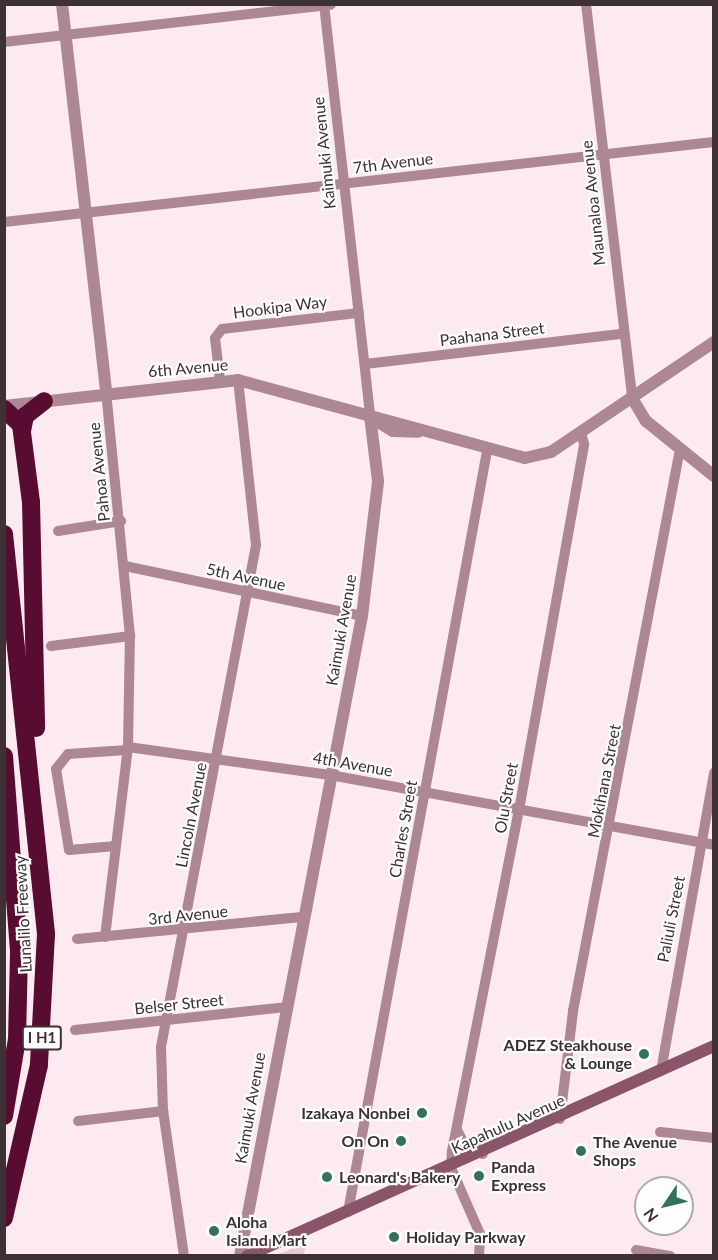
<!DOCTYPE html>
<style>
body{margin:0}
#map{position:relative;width:718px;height:1260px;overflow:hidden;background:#fceaf0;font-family:Lato,sans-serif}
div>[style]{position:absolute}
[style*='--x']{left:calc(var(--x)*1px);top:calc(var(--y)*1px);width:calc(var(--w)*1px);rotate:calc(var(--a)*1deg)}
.green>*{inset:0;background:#e7cbd4}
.minor>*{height:10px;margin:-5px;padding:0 5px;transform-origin:5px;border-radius:5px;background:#ad8794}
.tertiary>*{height:12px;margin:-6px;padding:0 6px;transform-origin:6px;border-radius:6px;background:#ad8794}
.secondary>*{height:12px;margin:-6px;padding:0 6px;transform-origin:6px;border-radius:6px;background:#8a5569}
.motorway>*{height:18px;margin:-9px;padding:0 9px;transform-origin:9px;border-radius:9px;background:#580c32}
.dots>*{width:16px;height:16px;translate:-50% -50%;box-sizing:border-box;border:3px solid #fdfdfd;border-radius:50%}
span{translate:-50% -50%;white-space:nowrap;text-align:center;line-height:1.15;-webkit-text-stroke:4.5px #fdfdfd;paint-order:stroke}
.shield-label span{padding:2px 4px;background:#fdfdfd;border:2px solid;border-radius:4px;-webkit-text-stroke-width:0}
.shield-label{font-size:15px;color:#3d3135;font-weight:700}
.street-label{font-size:16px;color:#3d3135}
.poi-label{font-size:16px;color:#3d3135;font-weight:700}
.right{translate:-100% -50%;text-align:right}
.left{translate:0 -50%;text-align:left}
.frame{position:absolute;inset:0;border:6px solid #3d3135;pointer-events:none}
.north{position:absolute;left:634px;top:1176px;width:60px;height:60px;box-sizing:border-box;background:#fdfdfd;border:2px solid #b0abad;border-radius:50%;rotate:235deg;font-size:16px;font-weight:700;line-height:24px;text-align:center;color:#3d3135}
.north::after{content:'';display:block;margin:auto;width:21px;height:27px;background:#32715e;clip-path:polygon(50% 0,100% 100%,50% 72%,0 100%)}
</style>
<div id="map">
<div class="green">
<i style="clip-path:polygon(306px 1243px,304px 1255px,276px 1255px)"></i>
</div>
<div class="minor">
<i style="--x:324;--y:4;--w:415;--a:83.6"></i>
<i style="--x:586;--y:4;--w:397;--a:83.3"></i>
<i style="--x:4;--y:42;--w:329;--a:-6.5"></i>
<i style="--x:4;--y:222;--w:714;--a:-6.43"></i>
<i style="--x:365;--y:364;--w:259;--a:-6.7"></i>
<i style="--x:220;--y:380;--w:42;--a:-96.8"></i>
<i style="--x:215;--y:338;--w:11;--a:-52"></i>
<i style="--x:222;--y:329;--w:138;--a:-6.7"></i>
<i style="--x:58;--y:531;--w:64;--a:-9"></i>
<i style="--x:125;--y:566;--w:242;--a:11.9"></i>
<i style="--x:51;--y:646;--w:80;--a:-7.2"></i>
<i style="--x:128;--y:747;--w:204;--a:7.9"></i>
<i style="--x:330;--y:775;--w:390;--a:10.3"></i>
<i style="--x:116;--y:846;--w:47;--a:175.1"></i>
<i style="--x:69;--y:850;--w:82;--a:-99.1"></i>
<i style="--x:56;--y:769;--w:19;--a:-51"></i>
<i style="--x:68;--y:754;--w:59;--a:-3.9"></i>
<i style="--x:105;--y:937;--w:191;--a:-83.1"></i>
<i style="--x:128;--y:747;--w:111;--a:-89"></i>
<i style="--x:130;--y:636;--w:244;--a:-95.6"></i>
<i style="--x:77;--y:939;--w:226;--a:-5.6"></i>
<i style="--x:75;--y:1030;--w:212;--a:-6.2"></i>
<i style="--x:661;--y:1071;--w:303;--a:-79.9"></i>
<i style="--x:560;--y:1119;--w:109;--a:-83.1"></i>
<i style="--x:573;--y:1011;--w:572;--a:-79.22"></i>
<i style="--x:78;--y:1121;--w:86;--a:-6.7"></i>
<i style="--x:457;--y:1130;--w:17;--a:62"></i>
<i style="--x:465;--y:1145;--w:20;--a:27"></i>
<i style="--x:660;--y:1132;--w:54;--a:6.3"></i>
<i style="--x:348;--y:1212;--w:774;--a:-79.65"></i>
<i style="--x:636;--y:1250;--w:35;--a:10"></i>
<i style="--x:184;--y:1256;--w:147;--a:-98.2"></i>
<i style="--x:163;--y:1111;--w:64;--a:-91.8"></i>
<i style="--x:161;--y:1047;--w:511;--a:-79.28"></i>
<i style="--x:256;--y:545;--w:166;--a:-96.2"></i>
<i style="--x:479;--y:1256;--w:22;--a:-87"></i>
<i style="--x:480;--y:1234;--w:72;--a:-113.7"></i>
<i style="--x:451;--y:1168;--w:17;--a:-87"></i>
<i style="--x:452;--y:1151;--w:348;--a:-78.9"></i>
<i style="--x:519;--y:810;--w:372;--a:-79.9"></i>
<i style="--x:584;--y:444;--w:11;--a:-105"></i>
</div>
<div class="tertiary">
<i style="--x:62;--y:4;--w:391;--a:83.5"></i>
<i style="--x:632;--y:398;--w:27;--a:59"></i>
<i style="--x:646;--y:421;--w:87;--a:39"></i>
<i style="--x:4;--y:406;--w:235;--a:-6.3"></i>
<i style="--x:238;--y:380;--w:297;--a:15.2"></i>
<i style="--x:525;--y:458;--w:27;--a:-13"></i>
<i style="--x:551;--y:452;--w:197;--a:-34"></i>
<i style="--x:373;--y:419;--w:23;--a:31"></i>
<i style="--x:393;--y:431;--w:25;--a:2"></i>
<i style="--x:240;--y:1256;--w:652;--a:-79.21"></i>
<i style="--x:362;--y:616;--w:136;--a:-83.2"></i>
<i style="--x:378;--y:481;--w:65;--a:-97"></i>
</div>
<div class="secondary">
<i style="--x:247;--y:1256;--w:512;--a:-24.21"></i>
</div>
<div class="motorway">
<i style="--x:4;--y:409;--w:23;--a:43"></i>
<i style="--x:21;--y:425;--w:78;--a:82.6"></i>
<i style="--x:31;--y:502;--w:226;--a:88.7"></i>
<i style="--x:22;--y:431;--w:15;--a:-79"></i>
<i style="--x:25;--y:416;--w:24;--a:-38"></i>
<i style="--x:4;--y:534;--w:402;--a:84"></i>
<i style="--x:46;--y:934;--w:131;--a:93.1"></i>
<i style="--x:39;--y:1065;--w:157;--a:102.9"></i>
<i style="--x:4;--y:756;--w:197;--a:85.6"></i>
<i style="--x:19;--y:952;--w:87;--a:91.3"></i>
<i style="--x:17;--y:1039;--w:78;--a:99.6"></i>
</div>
<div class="dots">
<i style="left:644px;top:1054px;background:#32715e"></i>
<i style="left:422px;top:1113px;background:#32715e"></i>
<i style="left:401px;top:1141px;background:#32715e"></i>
<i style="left:581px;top:1151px;background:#32715e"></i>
<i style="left:479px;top:1176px;background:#32715e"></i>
<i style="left:327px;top:1177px;background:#32715e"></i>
<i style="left:214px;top:1231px;background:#32715e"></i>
<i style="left:394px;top:1237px;background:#32715e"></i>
</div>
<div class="shield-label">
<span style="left:42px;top:1038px">I H1</span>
</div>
<div class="street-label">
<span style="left:324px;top:153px;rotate:-96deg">Kaimuki Avenue</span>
<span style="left:393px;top:163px;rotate:-7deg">7th Avenue</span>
<span style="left:593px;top:203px;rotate:-96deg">Maunaloa Avenue</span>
<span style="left:280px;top:307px;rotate:-7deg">Hookipa Way</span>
<span style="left:492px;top:334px;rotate:-7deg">Paahana Street</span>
<span style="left:188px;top:368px;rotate:-5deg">6th Avenue</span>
<span style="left:99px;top:472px;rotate:-96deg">Pahoa Avenue</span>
<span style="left:246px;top:577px;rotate:12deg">5th Avenue</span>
<span style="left:341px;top:630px;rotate:-80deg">Kaimuki Avenue</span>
<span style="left:353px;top:764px;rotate:10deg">4th Avenue</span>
<span style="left:604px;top:781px;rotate:-79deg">Mokihana Street</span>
<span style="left:506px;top:798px;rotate:-80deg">Olu Street</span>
<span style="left:191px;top:815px;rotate:-79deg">Lincoln Avenue</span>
<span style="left:403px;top:829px;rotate:-80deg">Charles Street</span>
<span style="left:23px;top:914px;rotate:-93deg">Lunalilo Freeway</span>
<span style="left:188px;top:915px;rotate:-6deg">3rd Avenue</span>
<span style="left:671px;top:919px;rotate:-79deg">Paliuli Street</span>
<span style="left:179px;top:1004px;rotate:-6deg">Belser Street</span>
<span style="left:250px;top:1108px;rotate:-80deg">Kaimuki Avenue</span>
<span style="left:508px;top:1124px;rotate:-24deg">Kapahulu Avenue</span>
</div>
<div class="poi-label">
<span class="right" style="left:632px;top:1054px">ADEZ Steakhouse<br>&amp; Lounge</span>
<span class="right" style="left:410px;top:1113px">Izakaya Nonbei</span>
<span class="right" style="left:389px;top:1141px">On On</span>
<span class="left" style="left:593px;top:1151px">The Avenue<br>Shops</span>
<span class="left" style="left:491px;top:1176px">Panda<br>Express</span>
<span class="left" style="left:339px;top:1177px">Leonard's Bakery</span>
<span class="left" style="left:226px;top:1231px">Aloha<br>Island Mart</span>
<span class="left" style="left:406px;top:1237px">Holiday Parkway</span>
</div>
<div class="frame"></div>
<div class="north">N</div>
</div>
